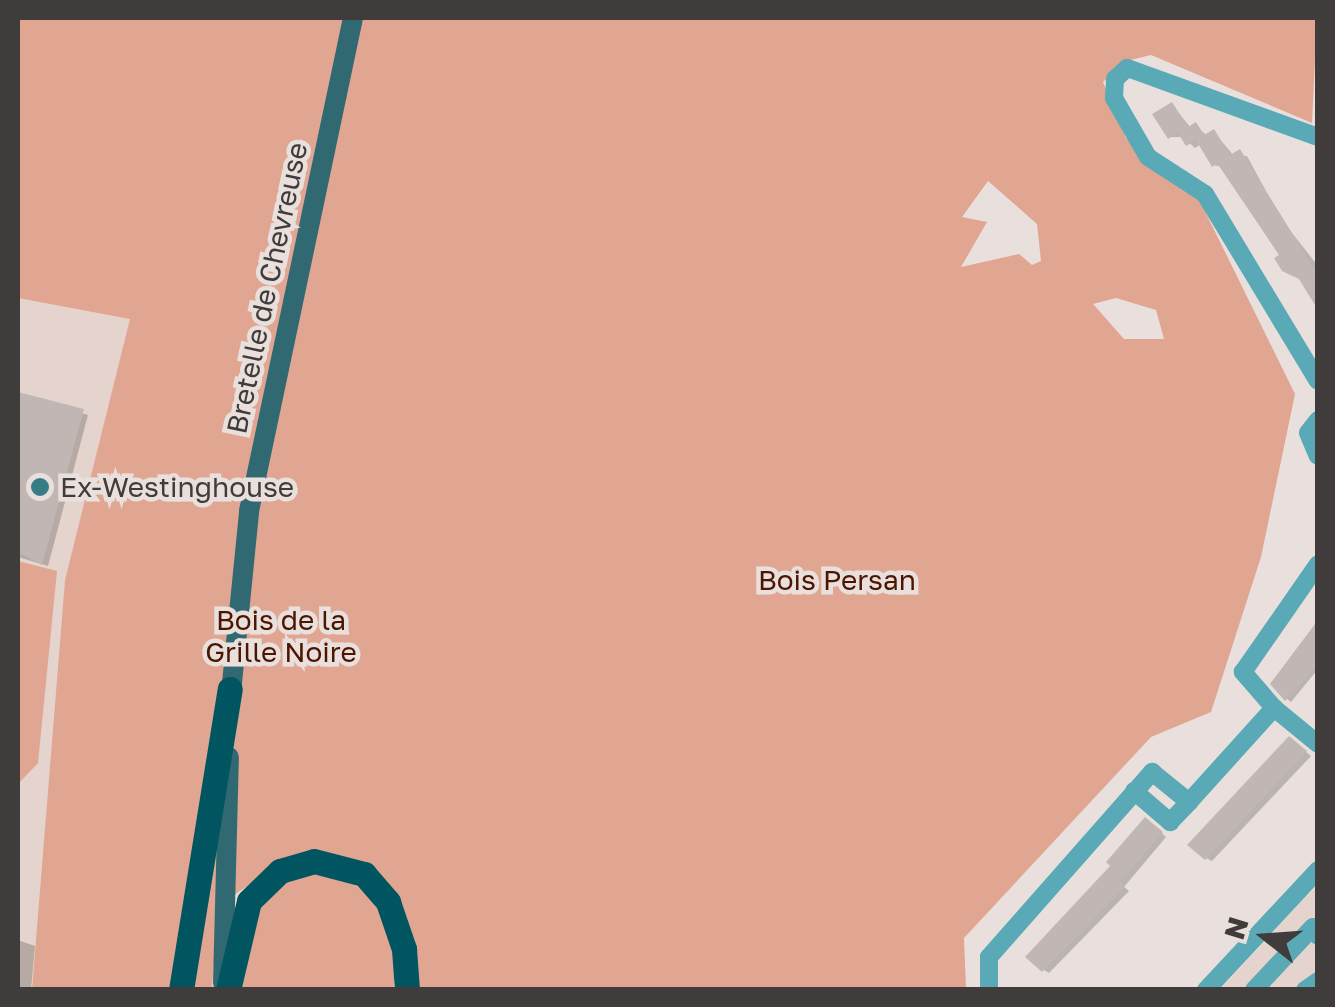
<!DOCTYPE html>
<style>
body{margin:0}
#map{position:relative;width:1335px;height:1007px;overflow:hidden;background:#e9e0dd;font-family:"Golos Text",sans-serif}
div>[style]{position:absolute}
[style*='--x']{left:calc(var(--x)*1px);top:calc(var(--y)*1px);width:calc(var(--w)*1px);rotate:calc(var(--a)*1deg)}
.built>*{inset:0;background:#e5d4ce}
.green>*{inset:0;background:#e0a691}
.shadow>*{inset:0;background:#0003}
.building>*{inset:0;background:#c0b7b4}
.minor>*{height:18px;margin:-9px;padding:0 9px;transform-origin:9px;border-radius:9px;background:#5aa9b6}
.major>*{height:20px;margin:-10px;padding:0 10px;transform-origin:10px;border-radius:10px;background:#316972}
.highway>*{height:25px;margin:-12.5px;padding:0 12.5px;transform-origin:12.5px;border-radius:12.5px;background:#005560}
.dots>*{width:28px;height:28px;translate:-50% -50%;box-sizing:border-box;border:5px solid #e9e0dd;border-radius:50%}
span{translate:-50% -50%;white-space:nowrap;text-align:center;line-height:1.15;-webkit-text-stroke:9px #e9e0dd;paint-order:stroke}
.street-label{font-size:28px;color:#403c3b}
.poi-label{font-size:28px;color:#403c3b}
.left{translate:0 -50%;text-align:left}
.park-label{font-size:28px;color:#4b1500}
.frame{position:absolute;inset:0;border:20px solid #403c3b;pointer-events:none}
.north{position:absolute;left:1215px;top:887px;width:100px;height:100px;-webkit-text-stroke:8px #e9e0dd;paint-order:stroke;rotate:287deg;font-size:28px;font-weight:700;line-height:40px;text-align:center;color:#403c3b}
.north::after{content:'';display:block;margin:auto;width:35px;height:45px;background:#403c3b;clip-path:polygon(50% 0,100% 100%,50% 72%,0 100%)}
</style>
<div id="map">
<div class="built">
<i style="clip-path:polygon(18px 298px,131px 319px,65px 580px,32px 990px,18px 989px)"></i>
<i style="clip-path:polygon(1317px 887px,1317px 989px,1220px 990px,1302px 900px)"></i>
</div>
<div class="green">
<i style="clip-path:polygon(evenodd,18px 18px,1317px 18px,1312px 123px,1151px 55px,1126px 61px,1103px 82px,1126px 138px,1192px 185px,1295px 394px,1261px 557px,1211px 712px,1151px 737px,964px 938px,966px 989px,415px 989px,407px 918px,387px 884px,290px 857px,218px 906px,212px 989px,32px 989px,65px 580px,130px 319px,18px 298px,18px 18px,988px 181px,1037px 224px,1041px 261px,1032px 265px,1019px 254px,961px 267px,987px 222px,962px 217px,988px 181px,18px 18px,1116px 298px,1156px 310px,1164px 339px,1124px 339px,1093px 304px,1116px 298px)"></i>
<i style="clip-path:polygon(18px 561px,57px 571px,38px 763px,18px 784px)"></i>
<i style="clip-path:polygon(303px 874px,341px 876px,363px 890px,382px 915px,395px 959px,394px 989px,237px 990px,258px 906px,279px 883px)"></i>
</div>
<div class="shadow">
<i style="clip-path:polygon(1172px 105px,1191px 128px,1196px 125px,1207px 136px,1214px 132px,1234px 156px,1247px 156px,1281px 219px,1318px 266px,1318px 306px,1223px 167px,1213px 165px,1201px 144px,1195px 148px,1183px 137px,1170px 137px)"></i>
<i style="clip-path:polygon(18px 394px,88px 415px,48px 566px,18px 557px)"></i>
<i style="clip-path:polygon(1318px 628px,1318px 669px,1291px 702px,1287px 699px)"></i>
<i style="clip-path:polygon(1294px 742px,1311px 756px,1212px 861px,1206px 858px)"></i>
<i style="clip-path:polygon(1150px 823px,1166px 837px,1124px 887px,1129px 891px,1049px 973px,1044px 970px,1029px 957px)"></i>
<i style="clip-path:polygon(18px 940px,35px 946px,31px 990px,18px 990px)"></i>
</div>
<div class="building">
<i style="clip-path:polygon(1172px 102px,1188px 127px,1196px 122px,1204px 135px,1214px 129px,1230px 155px,1240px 149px,1318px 275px,1318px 310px,1299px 279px,1282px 271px,1274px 258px,1279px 255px,1217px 163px,1212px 167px,1196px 140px,1186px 146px,1178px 133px,1168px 139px,1152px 114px)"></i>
<i style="clip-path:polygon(18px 392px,84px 409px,42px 565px,18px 552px)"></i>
<i style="clip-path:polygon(1318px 620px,1318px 664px,1285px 701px,1270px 684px)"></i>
<i style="clip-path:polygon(1289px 736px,1307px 751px,1205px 860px,1187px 845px)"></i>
<i style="clip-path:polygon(1145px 817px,1163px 832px,1120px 882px,1125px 887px,1042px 972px,1025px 957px,1110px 866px,1106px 862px)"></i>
</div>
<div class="minor">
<i style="--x:1318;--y:137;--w:203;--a:-160.1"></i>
<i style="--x:1127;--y:68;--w:16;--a:137"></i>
<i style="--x:1115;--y:79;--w:19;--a:93"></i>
<i style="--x:1114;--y:98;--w:68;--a:60"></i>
<i style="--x:1148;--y:157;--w:68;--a:33"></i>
<i style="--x:1205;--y:194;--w:218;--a:58.9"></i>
<i style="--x:1318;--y:420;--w:16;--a:128"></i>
<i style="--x:1308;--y:433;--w:25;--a:67"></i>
<i style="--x:1274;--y:708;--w:57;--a:39.3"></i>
<i style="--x:1134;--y:791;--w:48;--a:40.7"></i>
<i style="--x:1170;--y:822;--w:28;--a:-46"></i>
<i style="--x:989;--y:990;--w:33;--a:-90"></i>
<i style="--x:989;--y:957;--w:247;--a:-48.6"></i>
<i style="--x:1152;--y:772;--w:48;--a:39"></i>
<i style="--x:1189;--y:802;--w:127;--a:-47.9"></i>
<i style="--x:1274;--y:708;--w:48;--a:-130.7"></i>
<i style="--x:1243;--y:672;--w:131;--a:-55.2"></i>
<i style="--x:1206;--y:990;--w:164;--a:-47"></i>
<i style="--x:1254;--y:990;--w:86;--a:-46.9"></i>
<i style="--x:1313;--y:927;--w:10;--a:61"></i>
<i style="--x:1305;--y:990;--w:16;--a:-35"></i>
</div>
<div class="major">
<i style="--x:230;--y:703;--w:193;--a:-84.3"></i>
<i style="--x:249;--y:511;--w:504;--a:-78.09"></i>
<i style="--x:223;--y:983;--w:226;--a:-88.5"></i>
</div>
<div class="highway">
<i style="--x:181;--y:990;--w:305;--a:-80.8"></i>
<i style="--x:228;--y:990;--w:91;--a:-76.7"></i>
<i style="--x:249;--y:901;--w:43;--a:-44.1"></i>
<i style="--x:280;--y:871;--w:35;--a:-16"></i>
<i style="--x:314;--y:861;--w:52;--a:14.6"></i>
<i style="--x:364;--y:874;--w:37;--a:49"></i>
<i style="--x:388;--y:902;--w:50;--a:71.2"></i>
<i style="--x:404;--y:949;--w:41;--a:85.8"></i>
</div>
<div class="dots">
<i style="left:40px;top:487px;background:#367c87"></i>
</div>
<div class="street-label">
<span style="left:267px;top:288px;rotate:-78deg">Bretelle de Chevreuse</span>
</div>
<div class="poi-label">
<span class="left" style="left:60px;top:487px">Ex-Westinghouse</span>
</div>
<div class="park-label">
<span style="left:837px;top:580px">Bois Persan</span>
<span style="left:281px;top:636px">Bois de la<br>Grille Noire</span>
</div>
<div class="frame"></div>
<div class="north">N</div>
</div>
